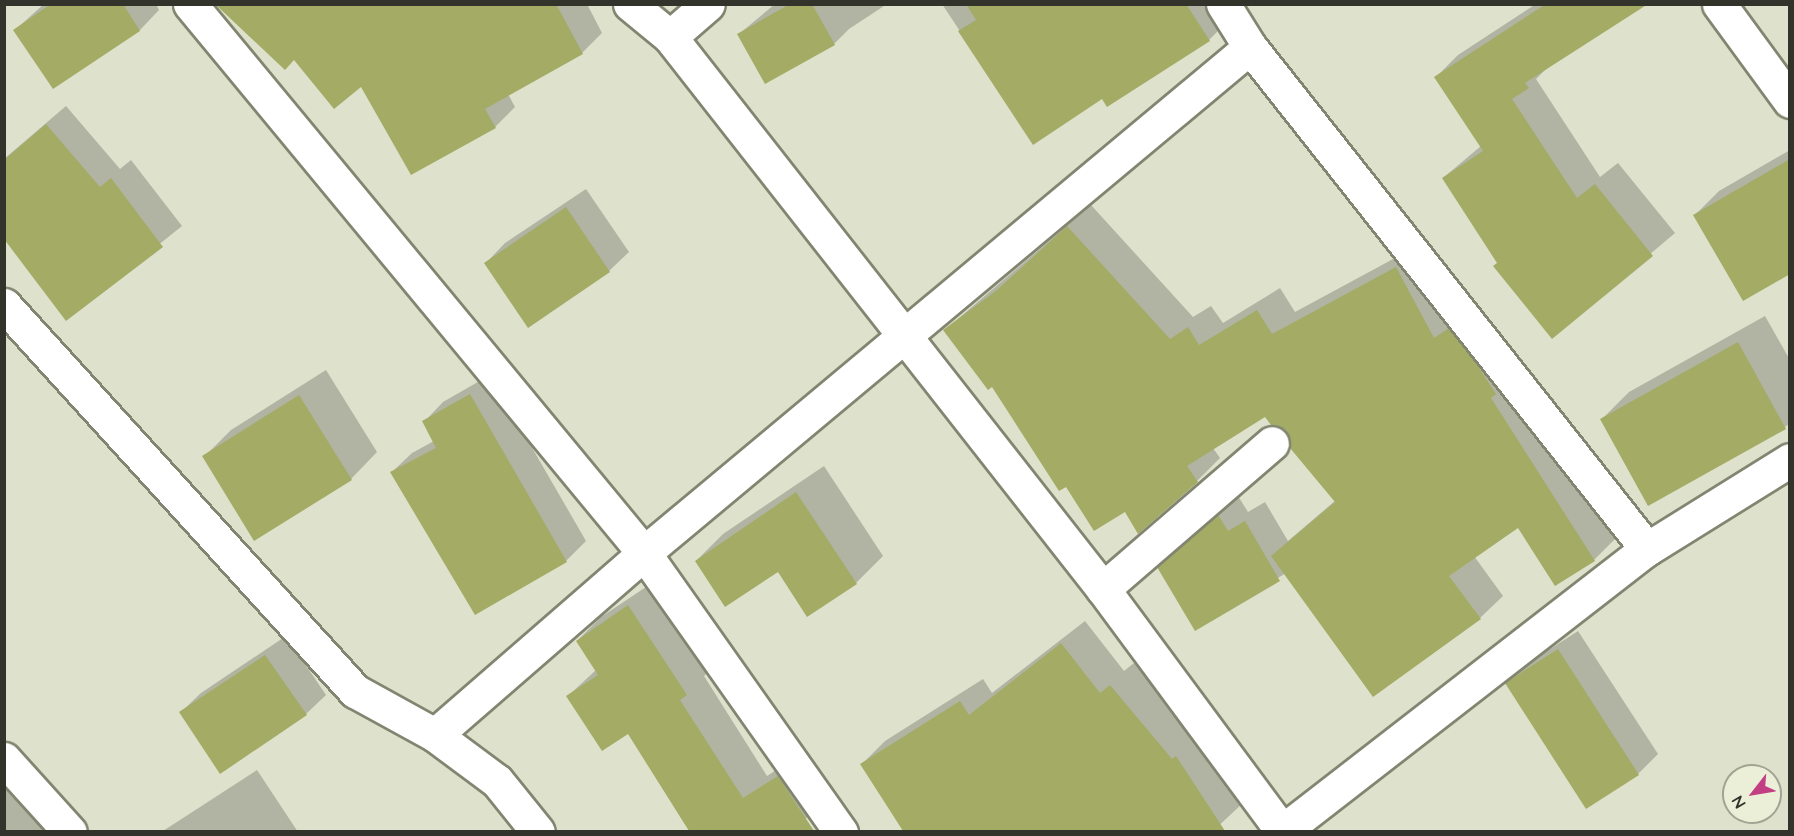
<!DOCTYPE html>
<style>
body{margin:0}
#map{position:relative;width:1794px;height:836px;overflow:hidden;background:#dee1cb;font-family:Quicksand,sans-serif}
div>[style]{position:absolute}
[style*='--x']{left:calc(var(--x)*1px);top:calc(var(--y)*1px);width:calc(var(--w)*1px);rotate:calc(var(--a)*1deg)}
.shadow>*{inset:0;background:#0003}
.building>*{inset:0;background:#a3ab65}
.roads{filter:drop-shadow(2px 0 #828570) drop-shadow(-2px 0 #828570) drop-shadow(0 2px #828570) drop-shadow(0 -2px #828570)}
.street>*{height:33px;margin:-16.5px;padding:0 16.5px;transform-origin:16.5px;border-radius:16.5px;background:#fff}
span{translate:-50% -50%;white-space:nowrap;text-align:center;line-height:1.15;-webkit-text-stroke:6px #ebefd8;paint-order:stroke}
.frame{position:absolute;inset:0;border:6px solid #32342b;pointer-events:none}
.north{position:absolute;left:1722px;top:764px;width:60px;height:60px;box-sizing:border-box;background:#ebefd8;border:2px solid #a1a493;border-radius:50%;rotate:239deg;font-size:16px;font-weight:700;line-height:24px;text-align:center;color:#32342b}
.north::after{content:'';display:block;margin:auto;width:21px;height:27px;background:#c33f84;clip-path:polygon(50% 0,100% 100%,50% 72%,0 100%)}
</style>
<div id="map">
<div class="shadow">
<i style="clip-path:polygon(44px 4px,156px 4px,159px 10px,140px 30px,53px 87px,15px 30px)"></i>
<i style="clip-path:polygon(249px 4px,587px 4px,602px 33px,582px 53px,508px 94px,515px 107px,495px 127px,412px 173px,362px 84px)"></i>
<i style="clip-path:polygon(775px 4px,887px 4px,849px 29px,834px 44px,739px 34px)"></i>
<i style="clip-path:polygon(942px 4px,1222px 4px,1231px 18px,1209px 40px,1103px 97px,1034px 143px)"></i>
<i style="clip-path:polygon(1536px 4px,1646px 4px,1547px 68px,1536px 79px,1600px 177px,1618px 163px,1675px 233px,1552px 337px,1443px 178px,1481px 146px,1436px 77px,1458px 55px)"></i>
<i style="clip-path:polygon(66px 106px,120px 169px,131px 160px,182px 226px,66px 319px,4px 237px,4px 159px)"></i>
<i style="clip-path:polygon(1790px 150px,1790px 272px,1695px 215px,1719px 191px)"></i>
<i style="clip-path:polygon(586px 189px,629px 252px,609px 271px,486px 263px,505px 243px)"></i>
<i style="clip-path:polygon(1091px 205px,1193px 317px,1211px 306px,1223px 323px,1280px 288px,1295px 312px,1419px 245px,1513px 375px,1617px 537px,1594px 560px,1518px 526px,1474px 556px,1503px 596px,1480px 618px,1286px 573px,1195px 629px,1159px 567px,1179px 548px,1238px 496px,1248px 512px,1265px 502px,1288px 541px,1336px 500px,1287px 429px,1272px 423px,1265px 415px,1213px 448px,1220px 458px,1197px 481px,1125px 510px,1066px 485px,993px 385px,945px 330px)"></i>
<i style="clip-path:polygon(1765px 316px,1790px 360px,1790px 423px,1785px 427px,1602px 419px,1629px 392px)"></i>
<i style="clip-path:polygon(326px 370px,377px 452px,351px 479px,204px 457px,231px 430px)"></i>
<i style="clip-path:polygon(490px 375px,586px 541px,566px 561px,476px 613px,392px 472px,412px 453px,434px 441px,424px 422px,443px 402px)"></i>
<i style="clip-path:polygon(824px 466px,883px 556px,856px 583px,696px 561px,723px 534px)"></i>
<i style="clip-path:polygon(652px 583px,710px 670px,704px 676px,767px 776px,802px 753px,831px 797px,790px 832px,691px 832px,628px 732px,568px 696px,596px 670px,577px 641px,601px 617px)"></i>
<i style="clip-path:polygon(1085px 621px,1124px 671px,1134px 663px,1244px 802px,1212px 832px,904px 832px,862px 764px,885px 741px,983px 679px,992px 693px)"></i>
<i style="clip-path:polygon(1578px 631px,1658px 754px,1638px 774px,1587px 807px,1507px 683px,1527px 664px)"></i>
<i style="clip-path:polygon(286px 636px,326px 695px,306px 714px,181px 712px,201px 693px)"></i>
<i style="clip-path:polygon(4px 758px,54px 832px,4px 832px)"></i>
<i style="clip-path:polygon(257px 770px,298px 832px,163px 832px,163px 831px)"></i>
</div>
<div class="building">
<i style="clip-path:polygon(51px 4px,123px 4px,140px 31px,53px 89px,13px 30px)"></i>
<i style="clip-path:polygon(215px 4px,556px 4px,583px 54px,485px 109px,496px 128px,411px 175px,361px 87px,334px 109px,294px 60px,285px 70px)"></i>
<i style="clip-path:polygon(790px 4px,812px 4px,835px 45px,765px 84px,737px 34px)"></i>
<i style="clip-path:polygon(966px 4px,1186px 4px,1210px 41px,1107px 107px,1102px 99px,1033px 145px,958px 31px,976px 20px)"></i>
<i style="clip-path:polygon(1546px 4px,1648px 4px,1525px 83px,1529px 88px,1512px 99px,1577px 198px,1595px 184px,1653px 256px,1552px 339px,1493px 266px,1497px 263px,1442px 178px,1483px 151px,1434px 77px)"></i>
<i style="clip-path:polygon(46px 124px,100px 187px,111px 178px,163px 247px,66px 321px,4px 239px,4px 160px)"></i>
<i style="clip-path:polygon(1790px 159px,1790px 274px,1743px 301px,1693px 215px)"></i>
<i style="clip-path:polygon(566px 207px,610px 272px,528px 328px,484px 263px)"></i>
<i style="clip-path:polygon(1067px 226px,1170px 339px,1188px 327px,1199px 345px,1257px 310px,1272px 334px,1396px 267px,1434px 338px,1449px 328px,1472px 357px,1496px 394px,1491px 398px,1595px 561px,1555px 586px,1518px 528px,1449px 576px,1481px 619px,1373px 697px,1271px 556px,1335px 502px,1290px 448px,1287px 431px,1279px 426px,1271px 425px,1265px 417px,1187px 466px,1198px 482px,1138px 534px,1125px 512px,1094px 531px,1066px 487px,1059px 491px,992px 387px,988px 390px,943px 330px,997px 290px)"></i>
<i style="clip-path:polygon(1738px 342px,1786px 429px,1648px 506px,1600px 419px)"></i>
<i style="clip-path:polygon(470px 394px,567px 562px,475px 615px,390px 472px,436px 448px,422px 421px)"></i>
<i style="clip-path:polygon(299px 395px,352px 480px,254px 541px,202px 456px)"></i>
<i style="clip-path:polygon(796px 492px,857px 584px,807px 617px,778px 572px,725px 607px,695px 561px)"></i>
<i style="clip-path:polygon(1218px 515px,1228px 531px,1245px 521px,1280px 581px,1195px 631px,1157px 567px)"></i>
<i style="clip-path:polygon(628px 605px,687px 695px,680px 700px,743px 798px,778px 776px,814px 831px,689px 831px,628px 734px,602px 751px,566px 696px,598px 675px,576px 641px)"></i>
<i style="clip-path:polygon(1061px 643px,1100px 693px,1110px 685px,1172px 759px,1176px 756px,1225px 831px,903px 831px,860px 764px,960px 701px,969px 715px)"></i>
<i style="clip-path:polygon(1558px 649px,1639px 775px,1586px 809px,1505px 683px)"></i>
<i style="clip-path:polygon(265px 655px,307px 715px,220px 774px,179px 712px)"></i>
</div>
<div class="roads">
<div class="street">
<i style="--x:190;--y:4;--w:712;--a:50.41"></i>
<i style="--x:644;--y:553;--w:789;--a:-39.86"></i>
<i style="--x:630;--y:4;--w:52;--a:39.5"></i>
<i style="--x:670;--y:37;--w:702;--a:51.89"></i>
<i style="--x:1103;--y:589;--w:302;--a:53.5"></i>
<i style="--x:1223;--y:4;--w:51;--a:57.9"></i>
<i style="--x:1250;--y:47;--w:640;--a:51.66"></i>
<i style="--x:1719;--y:4;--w:120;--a:53.8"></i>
<i style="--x:670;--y:37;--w:50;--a:-41"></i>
<i style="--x:4;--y:305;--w:522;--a:47.72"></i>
<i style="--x:355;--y:691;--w:91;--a:28.8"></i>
<i style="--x:435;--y:735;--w:77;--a:36.6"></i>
<i style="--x:497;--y:781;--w:65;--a:51.2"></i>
<i style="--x:1103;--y:589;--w:223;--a:-40.8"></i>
<i style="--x:435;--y:735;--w:277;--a:-41"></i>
<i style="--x:644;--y:553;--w:342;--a:54.8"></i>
<i style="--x:4;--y:759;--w:98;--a:47.9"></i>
<i style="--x:1283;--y:831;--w:460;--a:-37.8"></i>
<i style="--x:1647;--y:549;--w:168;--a:-31.9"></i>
</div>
</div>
<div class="frame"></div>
<div class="north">N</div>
</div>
